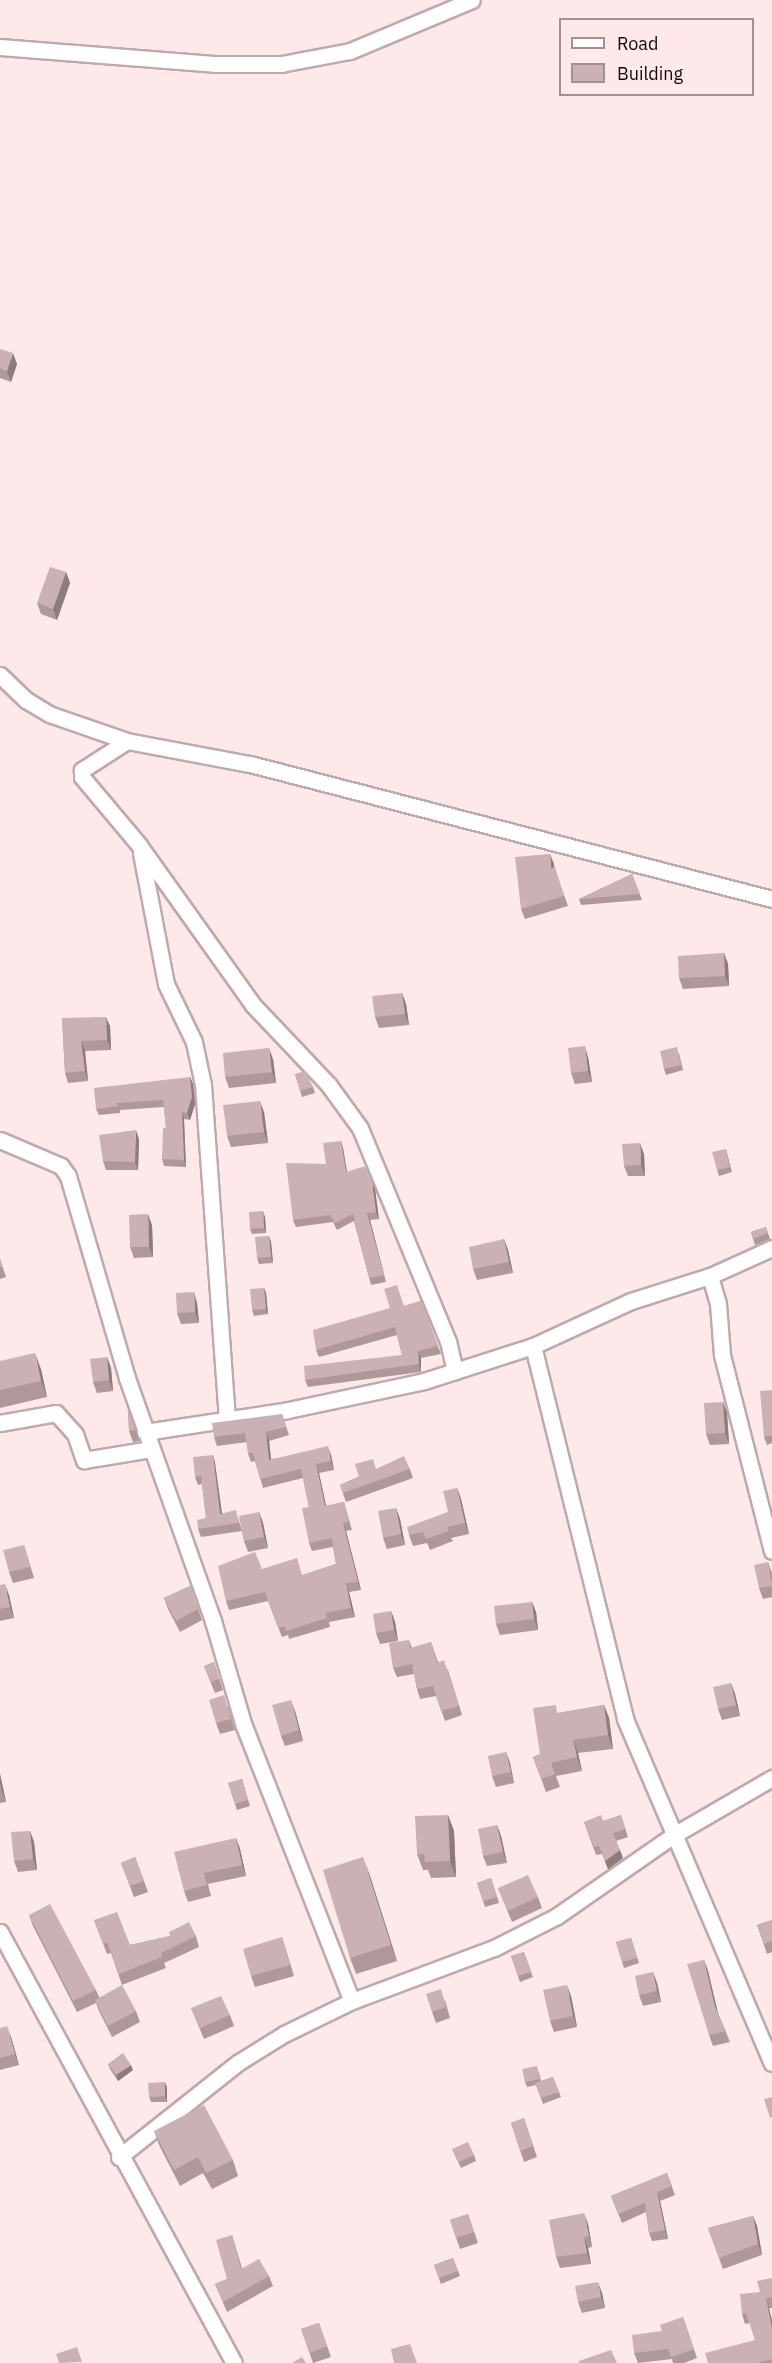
<!DOCTYPE html>
<style>
body{margin:0}
#map{position:relative;width:772px;height:2363px;overflow:hidden;background:#fee9ea;font-family:"IBM Plex Sans",sans-serif}
div>[style]{position:absolute}
[style*='--x']{left:calc(var(--x)*1px);top:calc(var(--y)*1px);width:calc(var(--w)*1px);rotate:calc(var(--a)*1deg)}
.roads{filter:drop-shadow(2px 0 #c1a8a9) drop-shadow(-2px 0 #c1a8a9) drop-shadow(0 2px #c1a8a9) drop-shadow(0 -2px #c1a8a9)}
.minor>*{height:15px;margin:-7.5px;padding:0 7.5px;transform-origin:7.5px;border-radius:7.5px;background:#fff}
.wall>*{inset:0;background:#ae989a}
.shaded-wall>*{inset:0;background:#8d7c7d}
.building>*{inset:0;background:#cab1b3}
span{translate:-50% -50%;white-space:nowrap;text-align:center;line-height:1.15;-webkit-text-stroke:4.5px #fee9ea;paint-order:stroke}
.legend{position:absolute;left:559px;top:18px;width:195px;height:78px;box-sizing:border-box;background:#fee9ea;border:2px solid #a09091;margin:0;padding:8px 10px;list-style:none;font-size:18px;color:#130b0b}
.legend li{display:flex;align-items:center;gap:12px;height:30px}
.legend b{width:30px;border:2px solid #a09091}
</style>
<div id="map">
<div class="roads">
<div class="minor">
<i style="--x:0;--y:47;--w:218;--a:4.5"></i>
<i style="--x:217;--y:64;--w:64;--a:0"></i>
<i style="--x:281;--y:64;--w:70;--a:-10.7"></i>
<i style="--x:350;--y:51;--w:132;--a:-22.7"></i>
<i style="--x:0;--y:675;--w:36;--a:44"></i>
<i style="--x:26;--y:700;--w:27;--a:31"></i>
<i style="--x:49;--y:714;--w:83;--a:19.1"></i>
<i style="--x:127;--y:741;--w:129;--a:10.7"></i>
<i style="--x:254;--y:765;--w:535;--a:14.5"></i>
<i style="--x:127;--y:741;--w:54;--a:147.2"></i>
<i style="--x:82;--y:770;--w:7;--a:90"></i>
<i style="--x:82;--y:777;--w:89;--a:50"></i>
<i style="--x:139;--y:845;--w:196;--a:54.5"></i>
<i style="--x:253;--y:1005;--w:109;--a:46.5"></i>
<i style="--x:328;--y:1084;--w:54;--a:54"></i>
<i style="--x:360;--y:1128;--w:230;--a:67.6"></i>
<i style="--x:448;--y:1341;--w:31;--a:77"></i>
<i style="--x:141;--y:853;--w:133;--a:79.2"></i>
<i style="--x:166;--y:984;--w:64;--a:64.2"></i>
<i style="--x:194;--y:1042;--w:44;--a:78.2"></i>
<i style="--x:203;--y:1085;--w:335;--a:85.9"></i>
<i style="--x:0;--y:1140;--w:66;--a:23.1"></i>
<i style="--x:61;--y:1166;--w:12;--a:55"></i>
<i style="--x:68;--y:1176;--w:210;--a:73.7"></i>
<i style="--x:127;--y:1378;--w:258;--a:70.5"></i>
<i style="--x:213;--y:1621;--w:109;--a:73.6"></i>
<i style="--x:244;--y:1726;--w:295;--a:68.6"></i>
<i style="--x:710;--y:1276;--w:29;--a:74"></i>
<i style="--x:718;--y:1304;--w:51;--a:85.5"></i>
<i style="--x:722;--y:1355;--w:202;--a:75.7"></i>
<i style="--x:533;--y:1346;--w:384;--a:76.1"></i>
<i style="--x:625;--y:1719;--w:374;--a:66.9"></i>
<i style="--x:0;--y:1423;--w:57;--a:-10.1"></i>
<i style="--x:56;--y:1413;--w:28;--a:48"></i>
<i style="--x:75;--y:1434;--w:28;--a:71"></i>
<i style="--x:84;--y:1460;--w:68;--a:-9.3"></i>
<i style="--x:145;--y:1432;--w:145;--a:-8.7"></i>
<i style="--x:288;--y:1410;--w:139;--a:-12"></i>
<i style="--x:424;--y:1381;--w:114;--a:-17.8"></i>
<i style="--x:533;--y:1346;--w:108;--a:-24.7"></i>
<i style="--x:631;--y:1301;--w:83;--a:-17.6"></i>
<i style="--x:710;--y:1276;--w:68;--a:-24.3"></i>
<i style="--x:0;--y:1932;--w:490;--a:61.5"></i>
<i style="--x:119;--y:2157;--w:153;--a:-38.4"></i>
<i style="--x:239;--y:2062;--w:53;--a:-31.9"></i>
<i style="--x:284;--y:2034;--w:76;--a:-25.9"></i>
<i style="--x:352;--y:2001;--w:152;--a:-20.5"></i>
<i style="--x:494;--y:1948;--w:71;--a:-26.9"></i>
<i style="--x:557;--y:1916;--w:140;--a:-34.8"></i>
<i style="--x:672;--y:1836;--w:116;--a:-30.1"></i>
</div>
</div>
<div class="wall">
<i style="clip-path:polygon(0 349px,17px 364px,11px 382px,0 378px)"></i>
<i style="clip-path:polygon(66px 572px,70px 583px,57px 620px,41px 614px,37px 603px)"></i>
<i style="clip-path:polygon(554px 864px,554px 867px,568px 906px,525px 919px,521px 909px)"></i>
<i style="clip-path:polygon(632px 874px,642px 900px,581px 905px,579px 899px)"></i>
<i style="clip-path:polygon(724px 953px,728px 964px,729px 986px,683px 989px,679px 978px)"></i>
<i style="clip-path:polygon(402px 993px,406px 1004px,409px 1025px,379px 1028px,375px 1017px)"></i>
<i style="clip-path:polygon(62px 1018px,110px 1026px,111px 1050px,85px 1051px,88px 1081px,68px 1083px,65px 1073px)"></i>
<i style="clip-path:polygon(679px 1053px,683px 1070px,666px 1075px,664px 1069px)"></i>
<i style="clip-path:polygon(588px 1057px,592px 1082px,575px 1084px,571px 1073px)"></i>
<i style="clip-path:polygon(273px 1059px,276px 1083px,229px 1088px,225px 1077px)"></i>
<i style="clip-path:polygon(295px 1074px,313px 1087px,315px 1093px,302px 1097px)"></i>
<i style="clip-path:polygon(190px 1077px,193px 1084px,195px 1104px,190px 1120px,184px 1119px,186px 1167px,164px 1166px,162px 1159px,166px 1128px,164px 1107px,120px 1110px,120px 1113px,99px 1115px,96px 1109px)"></i>
<i style="clip-path:polygon(264px 1112px,268px 1143px,231px 1147px,227px 1136px)"></i>
<i style="clip-path:polygon(139px 1139px,138px 1170px,106px 1170px,103px 1161px)"></i>
<i style="clip-path:polygon(341px 1141px,343px 1148px,347px 1172px,375px 1189px,379px 1219px,370px 1220px,386px 1282px,371px 1285px,354px 1221px,337px 1230px,333px 1222px,296px 1227px,293px 1220px)"></i>
<i style="clip-path:polygon(726px 1149px,732px 1172px,719px 1176px,717px 1170px)"></i>
<i style="clip-path:polygon(644px 1154px,645px 1176px,628px 1176px,624px 1166px)"></i>
<i style="clip-path:polygon(265px 1217px,266px 1233px,252px 1234px,250px 1229px)"></i>
<i style="clip-path:polygon(152px 1225px,153px 1257px,134px 1258px,130px 1247px)"></i>
<i style="clip-path:polygon(766px 1227px,770px 1239px,755px 1245px,751px 1232px)"></i>
<i style="clip-path:polygon(269px 1236px,271px 1242px,273px 1263px,259px 1264px,257px 1258px)"></i>
<i style="clip-path:polygon(504px 1239px,508px 1250px,513px 1273px,477px 1280px,473px 1269px)"></i>
<i style="clip-path:polygon(0 1259px,6px 1277px,0 1279px)"></i>
<i style="clip-path:polygon(264px 1288px,266px 1293px,268px 1314px,254px 1316px,252px 1310px)"></i>
<i style="clip-path:polygon(421px 1301px,441px 1354px,421px 1358px,421px 1372px,308px 1387px,305px 1380px,402px 1355px,397px 1335px,319px 1357px,316px 1350px,404px 1306px)"></i>
<i style="clip-path:polygon(197px 1303px,199px 1323px,181px 1324px,177px 1313px)"></i>
<i style="clip-path:polygon(107px 1357px,111px 1368px,113px 1391px,97px 1393px,93px 1382px)"></i>
<i style="clip-path:polygon(0 1361px,41px 1369px,47px 1397px,0 1408px)"></i>
<i style="clip-path:polygon(772px 1390px,772px 1443px,767px 1445px,764px 1437px)"></i>
<i style="clip-path:polygon(723px 1402px,727px 1413px,729px 1444px,710px 1445px,706px 1434px)"></i>
<i style="clip-path:polygon(128px 1409px,139px 1441px,133px 1442px,129px 1431px)"></i>
<i style="clip-path:polygon(282px 1414px,289px 1435px,269px 1441px,271px 1459px,331px 1455px,334px 1470px,319px 1473px,326px 1506px,344px 1502px,352px 1530px,346px 1531px,361px 1590px,349px 1592px,355px 1617px,329px 1622px,330px 1627px,289px 1639px,288px 1635px,282px 1637px,268px 1601px,229px 1610px,226px 1601px,262px 1569px,303px 1575px,336px 1564px,333px 1547px,312px 1551px,309px 1543px,309px 1507px,303px 1478px,263px 1488px,255px 1461px,251px 1462px,248px 1453px,247px 1442px,217px 1446px,214px 1437px)"></i>
<i style="clip-path:polygon(213px 1455px,215px 1463px,222px 1513px,238px 1518px,242px 1530px,259px 1512px,263px 1523px,268px 1548px,248px 1552px,244px 1541px,242px 1531px,201px 1537px,198px 1529px,206px 1518px,202px 1484px,198px 1485px,195px 1477px)"></i>
<i style="clip-path:polygon(376px 1469px,410px 1469px,413px 1478px,346px 1502px,340px 1485px)"></i>
<i style="clip-path:polygon(457px 1488px,461px 1499px,469px 1534px,451px 1538px,453px 1541px,430px 1550px,427px 1543px,413px 1546px,409px 1535px,448px 1512px)"></i>
<i style="clip-path:polygon(396px 1508px,400px 1519px,405px 1545px,387px 1549px,383px 1538px)"></i>
<i style="clip-path:polygon(24px 1545px,34px 1578px,13px 1583px,9px 1572px)"></i>
<i style="clip-path:polygon(768px 1562px,772px 1573px,772px 1597px,763px 1599px,759px 1588px)"></i>
<i style="clip-path:polygon(0 1585px,9px 1595px,14px 1618px,0 1621px)"></i>
<i style="clip-path:polygon(190px 1586px,202px 1620px,180px 1632px,168px 1609px,164px 1598px)"></i>
<i style="clip-path:polygon(532px 1602px,536px 1612px,538px 1630px,500px 1635px,496px 1624px)"></i>
<i style="clip-path:polygon(391px 1611px,395px 1622px,398px 1641px,380px 1644px,376px 1633px)"></i>
<i style="clip-path:polygon(409px 1640px,412px 1648px,431px 1642px,438px 1662px,448px 1670px,462px 1715px,445px 1721px,436px 1696px,420px 1699px,417px 1689px,414px 1674px,397px 1677px,393px 1668px)"></i>
<i style="clip-path:polygon(214px 1662px,223px 1690px,215px 1693px,204px 1666px)"></i>
<i style="clip-path:polygon(731px 1683px,735px 1694px,740px 1716px,722px 1720px,718px 1709px)"></i>
<i style="clip-path:polygon(604px 1705px,609px 1718px,613px 1749px,578px 1753px,582px 1771px,556px 1776px,560px 1787px,546px 1792px,533px 1757px,540px 1754px,559px 1713px)"></i>
<i style="clip-path:polygon(228px 1706px,235px 1730px,220px 1734px,216px 1723px)"></i>
<i style="clip-path:polygon(295px 1711px,303px 1741px,285px 1746px,281px 1736px)"></i>
<i style="clip-path:polygon(506px 1752px,510px 1763px,514px 1783px,496px 1787px,492px 1776px)"></i>
<i style="clip-path:polygon(0 1774px,6px 1802px,0 1803px)"></i>
<i style="clip-path:polygon(242px 1779px,250px 1806px,237px 1810px,228px 1783px)"></i>
<i style="clip-path:polygon(448px 1815px,454px 1831px,456px 1877px,431px 1878px,428px 1870px,423px 1870px,417px 1854px)"></i>
<i style="clip-path:polygon(621px 1815px,628px 1837px,616px 1841px,623px 1858px,608px 1869px,602px 1854px,596px 1855px,584px 1822px,603px 1821px)"></i>
<i style="clip-path:polygon(497px 1825px,501px 1836px,507px 1863px,487px 1866px,483px 1856px)"></i>
<i style="clip-path:polygon(30px 1831px,34px 1842px,37px 1870px,18px 1872px,14px 1861px)"></i>
<i style="clip-path:polygon(236px 1838px,240px 1849px,246px 1876px,208px 1884px,211px 1896px,188px 1902px,184px 1891px)"></i>
<i style="clip-path:polygon(135px 1857px,148px 1892px,134px 1897px,121px 1863px)"></i>
<i style="clip-path:polygon(369px 1873px,397px 1961px,356px 1974px,350px 1958px)"></i>
<i style="clip-path:polygon(491px 1878px,499px 1903px,485px 1907px,477px 1883px)"></i>
<i style="clip-path:polygon(498px 1888px,538px 1897px,542px 1908px,512px 1922px)"></i>
<i style="clip-path:polygon(29px 1915px,96px 1990px,99px 1997px,136px 2011px,140px 2022px,112px 2037px,99px 2011px,96px 2003px,77px 2012px,33px 1926px)"></i>
<i style="clip-path:polygon(94px 1920px,130px 1945px,170px 1936px,196px 1936px,199px 1947px,164px 1963px,166px 1968px,122px 1985px,111px 1953px,107px 1954px)"></i>
<i style="clip-path:polygon(772px 1920px,772px 1952px,767px 1954px,757px 1925px)"></i>
<i style="clip-path:polygon(282px 1937px,294px 1976px,255px 1987px,251px 1976px)"></i>
<i style="clip-path:polygon(631px 1938px,639px 1963px,624px 1968px,616px 1942px)"></i>
<i style="clip-path:polygon(524px 1952px,533px 1977px,520px 1982px,511px 1956px)"></i>
<i style="clip-path:polygon(704px 1960px,708px 1971px,718px 2013px,730px 2042px,713px 2046px,709px 2035px)"></i>
<i style="clip-path:polygon(653px 1972px,657px 1983px,661px 2002px,643px 2006px,639px 1995px)"></i>
<i style="clip-path:polygon(571px 1996px,577px 2027px,554px 2032px,550px 2021px)"></i>
<i style="clip-path:polygon(445px 2000px,450px 2018px,436px 2023px,432px 2012px)"></i>
<i style="clip-path:polygon(191px 2008px,230px 2015px,234px 2026px,204px 2039px)"></i>
<i style="clip-path:polygon(0 2028px,11px 2037px,19px 2065px,0 2070px)"></i>
<i style="clip-path:polygon(108px 2064px,133px 2070px,118px 2081px,110px 2069px)"></i>
<i style="clip-path:polygon(539px 2072px,541px 2081px,553px 2077px,561px 2097px,543px 2104px,536px 2085px,527px 2087px,525px 2082px)"></i>
<i style="clip-path:polygon(167px 2087px,167px 2102px,151px 2102px,149px 2097px)"></i>
<i style="clip-path:polygon(524px 2118px,537px 2157px,524px 2162px,511px 2123px)"></i>
<i style="clip-path:polygon(154px 2131px,233px 2160px,238px 2176px,212px 2189px,203px 2173px,180px 2186px,160px 2147px)"></i>
<i style="clip-path:polygon(452px 2149px,474px 2155px,476px 2161px,461px 2168px)"></i>
<i style="clip-path:polygon(667px 2173px,675px 2195px,660px 2201px,668px 2239px,652px 2241px,649px 2233px,646px 2212px,622px 2223px,611px 2196px)"></i>
<i style="clip-path:polygon(468px 2214px,478px 2243px,460px 2249px,450px 2220px)"></i>
<i style="clip-path:polygon(753px 2216px,757px 2226px,762px 2255px,723px 2269px,708px 2228px)"></i>
<i style="clip-path:polygon(588px 2224px,592px 2247px,588px 2248px,591px 2264px,560px 2268px,556px 2257px)"></i>
<i style="clip-path:polygon(232px 2235px,242px 2268px,269px 2276px,273px 2286px,227px 2312px,215px 2284px,227px 2279px)"></i>
<i style="clip-path:polygon(453px 2258px,460px 2276px,441px 2284px,434px 2265px)"></i>
<i style="clip-path:polygon(772px 2278px,772px 2308px,769px 2308px,772px 2321px,772px 2363px,708px 2363px,755px 2340px,750px 2323px,745px 2324px,742px 2314px)"></i>
<i style="clip-path:polygon(602px 2293px,605px 2308px,582px 2313px,578px 2302px)"></i>
<i style="clip-path:polygon(683px 2317px,697px 2358px,684px 2363px,673px 2363px,672px 2359px,638px 2363px,634px 2353px,662px 2331px)"></i>
<i style="clip-path:polygon(319px 2323px,331px 2357px,313px 2363px,301px 2329px)"></i>
</div>
<div class="shaded-wall">
<i style="clip-path:polygon(13px 353px,17px 364px,11px 382px,7px 371px)"></i>
<i style="clip-path:polygon(66px 572px,70px 583px,57px 620px,53px 609px)"></i>
<i style="clip-path:polygon(550px 854px,554px 864px,555px 878px,551px 868px)"></i>
<i style="clip-path:polygon(724px 953px,728px 964px,729px 986px,725px 976px)"></i>
<i style="clip-path:polygon(402px 993px,406px 1004px,409px 1025px,405px 1014px)"></i>
<i style="clip-path:polygon(106px 1017px,110px 1026px,111px 1050px,107px 1040px)"></i>
<i style="clip-path:polygon(81px 1041px,85px 1051px,88px 1081px,85px 1071px)"></i>
<i style="clip-path:polygon(585px 1046px,588px 1057px,592px 1082px,588px 1071px)"></i>
<i style="clip-path:polygon(269px 1048px,273px 1059px,276px 1083px,272px 1072px)"></i>
<i style="clip-path:polygon(190px 1077px,193px 1084px,195px 1104px,190px 1120px,187px 1113px)"></i>
<i style="clip-path:polygon(260px 1101px,264px 1112px,268px 1143px,264px 1132px)"></i>
<i style="clip-path:polygon(182px 1112px,184px 1119px,186px 1167px,184px 1160px)"></i>
<i style="clip-path:polygon(136px 1130px,139px 1139px,138px 1170px,135px 1162px)"></i>
<i style="clip-path:polygon(341px 1141px,343px 1148px,348px 1179px,346px 1172px)"></i>
<i style="clip-path:polygon(640px 1143px,644px 1154px,645px 1176px,641px 1165px)"></i>
<i style="clip-path:polygon(372px 1182px,375px 1189px,379px 1219px,376px 1212px)"></i>
<i style="clip-path:polygon(263px 1211px,265px 1217px,266px 1233px,264px 1228px)"></i>
<i style="clip-path:polygon(367px 1213px,370px 1220px,386px 1282px,384px 1275px)"></i>
<i style="clip-path:polygon(148px 1214px,152px 1225px,153px 1257px,149px 1247px)"></i>
<i style="clip-path:polygon(269px 1236px,271px 1242px,273px 1263px,271px 1257px)"></i>
<i style="clip-path:polygon(504px 1239px,508px 1250px,513px 1273px,509px 1262px)"></i>
<i style="clip-path:polygon(264px 1288px,266px 1293px,268px 1314px,266px 1309px)"></i>
<i style="clip-path:polygon(194px 1292px,197px 1303px,199px 1323px,195px 1312px)"></i>
<i style="clip-path:polygon(418px 1351px,421px 1358px,421px 1372px,419px 1364px)"></i>
<i style="clip-path:polygon(35px 1353px,41px 1369px,47px 1397px,41px 1381px)"></i>
<i style="clip-path:polygon(107px 1357px,111px 1368px,113px 1391px,109px 1380px)"></i>
<i style="clip-path:polygon(723px 1402px,727px 1413px,729px 1444px,725px 1433px)"></i>
<i style="clip-path:polygon(266px 1432px,269px 1441px,272px 1468px,269px 1460px)"></i>
<i style="clip-path:polygon(328px 1446px,331px 1455px,334px 1470px,331px 1461px)"></i>
<i style="clip-path:polygon(213px 1455px,215px 1463px,223px 1522px,220px 1514px)"></i>
<i style="clip-path:polygon(316px 1464px,319px 1473px,328px 1515px,325px 1506px)"></i>
<i style="clip-path:polygon(457px 1488px,461px 1499px,469px 1534px,465px 1523px)"></i>
<i style="clip-path:polygon(396px 1508px,400px 1519px,405px 1545px,401px 1534px)"></i>
<i style="clip-path:polygon(259px 1512px,263px 1523px,268px 1548px,264px 1537px)"></i>
<i style="clip-path:polygon(343px 1523px,346px 1531px,361px 1590px,358px 1582px)"></i>
<i style="clip-path:polygon(346px 1583px,349px 1592px,355px 1617px,351px 1608px)"></i>
<i style="clip-path:polygon(5px 1584px,9px 1595px,14px 1618px,10px 1607px)"></i>
<i style="clip-path:polygon(532px 1602px,536px 1612px,538px 1630px,534px 1619px)"></i>
<i style="clip-path:polygon(391px 1611px,395px 1622px,398px 1641px,394px 1630px)"></i>
<i style="clip-path:polygon(731px 1683px,735px 1694px,740px 1716px,736px 1705px)"></i>
<i style="clip-path:polygon(291px 1700px,295px 1711px,303px 1741px,299px 1730px)"></i>
<i style="clip-path:polygon(604px 1705px,609px 1718px,613px 1749px,608px 1735px)"></i>
<i style="clip-path:polygon(573px 1740px,578px 1753px,582px 1771px,577px 1757px)"></i>
<i style="clip-path:polygon(506px 1752px,510px 1763px,514px 1783px,511px 1772px)"></i>
<i style="clip-path:polygon(0 1774px,6px 1802px,2px 1791px,0 1782px)"></i>
<i style="clip-path:polygon(448px 1815px,454px 1831px,456px 1877px,450px 1861px)"></i>
<i style="clip-path:polygon(497px 1825px,501px 1836px,507px 1863px,503px 1852px)"></i>
<i style="clip-path:polygon(30px 1831px,34px 1842px,37px 1870px,33px 1859px)"></i>
<i style="clip-path:polygon(236px 1838px,240px 1849px,246px 1876px,242px 1865px)"></i>
<i style="clip-path:polygon(620px 1850px,623px 1858px,608px 1869px,605px 1861px)"></i>
<i style="clip-path:polygon(363px 1857px,369px 1873px,397px 1961px,391px 1945px)"></i>
<i style="clip-path:polygon(704px 1960px,708px 1971px,719px 2018px,715px 2007px)"></i>
<i style="clip-path:polygon(653px 1972px,657px 1983px,661px 2002px,657px 1991px)"></i>
<i style="clip-path:polygon(567px 1985px,571px 1996px,577px 2027px,573px 2016px)"></i>
<i style="clip-path:polygon(7px 2026px,11px 2037px,19px 2065px,15px 2054px)"></i>
<i style="clip-path:polygon(131px 2065px,133px 2070px,118px 2081px,116px 2075px)"></i>
<i style="clip-path:polygon(165px 2082px,167px 2087px,167px 2102px,165px 2096px)"></i>
<i style="clip-path:polygon(657px 2192px,660px 2201px,668px 2239px,665px 2230px)"></i>
<i style="clip-path:polygon(584px 2213px,588px 2224px,592px 2247px,589px 2236px)"></i>
<i style="clip-path:polygon(753px 2216px,757px 2226px,762px 2255px,758px 2244px)"></i>
<i style="clip-path:polygon(584px 2237px,588px 2248px,591px 2264px,587px 2253px)"></i>
<i style="clip-path:polygon(598px 2282px,602px 2293px,605px 2308px,601px 2297px)"></i>
<i style="clip-path:polygon(766px 2298px,769px 2308px,772px 2321px,772px 2328px)"></i>
</div>
<div class="building">
<i style="clip-path:polygon(0 349px,13px 353px,7px 371px,0 368px)"></i>
<i style="clip-path:polygon(50px 567px,66px 572px,53px 609px,37px 603px)"></i>
<i style="clip-path:polygon(550px 854px,551px 868px,555px 867px,564px 896px,521px 909px,515px 857px)"></i>
<i style="clip-path:polygon(632px 874px,640px 894px,579px 899px)"></i>
<i style="clip-path:polygon(724px 953px,725px 976px,679px 978px,678px 956px)"></i>
<i style="clip-path:polygon(402px 993px,405px 1014px,375px 1017px,372px 996px)"></i>
<i style="clip-path:polygon(106px 1017px,107px 1040px,81px 1041px,85px 1071px,65px 1073px,62px 1018px)"></i>
<i style="clip-path:polygon(585px 1046px,588px 1071px,571px 1073px,568px 1048px)"></i>
<i style="clip-path:polygon(677px 1047px,681px 1065px,664px 1069px,660px 1051px)"></i>
<i style="clip-path:polygon(269px 1048px,272px 1072px,225px 1077px,223px 1053px)"></i>
<i style="clip-path:polygon(305px 1071px,313px 1087px,300px 1091px,295px 1074px)"></i>
<i style="clip-path:polygon(190px 1077px,192px 1097px,187px 1113px,182px 1112px,184px 1160px,162px 1159px,163px 1128px,166px 1128px,163px 1100px,117px 1103px,118px 1106px,96px 1109px,94px 1088px)"></i>
<i style="clip-path:polygon(260px 1101px,264px 1132px,227px 1136px,223px 1105px)"></i>
<i style="clip-path:polygon(136px 1130px,135px 1162px,103px 1161px,99px 1135px)"></i>
<i style="clip-path:polygon(341px 1141px,346px 1172px,366px 1166px,372px 1182px,376px 1212px,367px 1213px,384px 1275px,369px 1278px,353px 1214px,335px 1223px,330px 1215px,293px 1220px,286px 1163px,326px 1164px,323px 1143px)"></i>
<i style="clip-path:polygon(640px 1143px,641px 1165px,624px 1166px,622px 1144px)"></i>
<i style="clip-path:polygon(726px 1149px,730px 1167px,717px 1170px,712px 1152px)"></i>
<i style="clip-path:polygon(263px 1211px,264px 1228px,250px 1229px,249px 1212px)"></i>
<i style="clip-path:polygon(148px 1214px,149px 1247px,130px 1247px,129px 1215px)"></i>
<i style="clip-path:polygon(766px 1227px,768px 1233px,753px 1239px,751px 1232px)"></i>
<i style="clip-path:polygon(269px 1236px,271px 1257px,257px 1258px,255px 1237px)"></i>
<i style="clip-path:polygon(504px 1239px,509px 1262px,473px 1269px,469px 1247px)"></i>
<i style="clip-path:polygon(0 1259px,3px 1267px,0 1267px)"></i>
<i style="clip-path:polygon(397px 1285px,404px 1306px,421px 1301px,438px 1346px,418px 1351px,419px 1364px,305px 1380px,304px 1366px,402px 1355px,395px 1327px,316px 1350px,313px 1330px,390px 1308px,384px 1289px)"></i>
<i style="clip-path:polygon(264px 1288px,266px 1309px,252px 1310px,250px 1289px)"></i>
<i style="clip-path:polygon(194px 1292px,195px 1312px,177px 1313px,176px 1293px)"></i>
<i style="clip-path:polygon(35px 1353px,41px 1381px,0 1390px,0 1361px)"></i>
<i style="clip-path:polygon(107px 1357px,109px 1380px,93px 1382px,90px 1359px)"></i>
<i style="clip-path:polygon(772px 1390px,772px 1435px,764px 1437px,760px 1391px)"></i>
<i style="clip-path:polygon(723px 1402px,725px 1433px,706px 1434px,704px 1403px)"></i>
<i style="clip-path:polygon(128px 1409px,135px 1430px,129px 1431px)"></i>
<i style="clip-path:polygon(282px 1414px,286px 1427px,266px 1432px,269px 1460px,328px 1446px,331px 1461px,316px 1464px,325px 1506px,344px 1502px,349px 1521px,343px 1523px,358px 1582px,346px 1583px,351px 1608px,325px 1613px,327px 1618px,286px 1631px,285px 1626px,278px 1628px,265px 1592px,226px 1601px,218px 1566px,255px 1552px,262px 1569px,297px 1558px,302px 1575px,336px 1564px,332px 1538px,309px 1543px,302px 1508px,309px 1507px,301px 1469px,260px 1479px,253px 1453px,248px 1453px,245px 1433px,214px 1437px,212px 1423px)"></i>
<i style="clip-path:polygon(213px 1455px,220px 1514px,236px 1510px,239px 1523px,198px 1529px,197px 1520px,206px 1518px,201px 1476px,195px 1477px,193px 1457px)"></i>
<i style="clip-path:polygon(404px 1456px,410px 1469px,343px 1493px,340px 1485px,359px 1477px,355px 1464px,373px 1459px,376px 1469px)"></i>
<i style="clip-path:polygon(457px 1488px,465px 1523px,447px 1527px,449px 1531px,426px 1539px,423px 1532px,409px 1535px,407px 1527px,448px 1512px,443px 1491px)"></i>
<i style="clip-path:polygon(396px 1508px,401px 1534px,383px 1538px,378px 1511px)"></i>
<i style="clip-path:polygon(259px 1512px,264px 1537px,244px 1541px,239px 1516px)"></i>
<i style="clip-path:polygon(24px 1545px,30px 1567px,9px 1572px,3px 1550px)"></i>
<i style="clip-path:polygon(768px 1562px,772px 1586px,759px 1588px,754px 1565px)"></i>
<i style="clip-path:polygon(5px 1584px,10px 1607px,0 1609px,0 1585px)"></i>
<i style="clip-path:polygon(190px 1586px,198px 1609px,176px 1621px,164px 1598px)"></i>
<i style="clip-path:polygon(532px 1602px,534px 1619px,496px 1624px,494px 1606px)"></i>
<i style="clip-path:polygon(391px 1611px,394px 1630px,376px 1633px,373px 1614px)"></i>
<i style="clip-path:polygon(409px 1640px,410px 1648px,431px 1642px,437px 1663px,444px 1660px,459px 1706px,441px 1711px,433px 1686px,417px 1689px,412px 1664px,393px 1668px,389px 1643px)"></i>
<i style="clip-path:polygon(214px 1662px,219px 1679px,211px 1682px,204px 1666px)"></i>
<i style="clip-path:polygon(731px 1683px,736px 1705px,718px 1709px,713px 1687px)"></i>
<i style="clip-path:polygon(224px 1695px,231px 1719px,216px 1723px,209px 1700px)"></i>
<i style="clip-path:polygon(291px 1700px,299px 1730px,281px 1736px,272px 1705px)"></i>
<i style="clip-path:polygon(556px 1705px,557px 1713px,604px 1705px,608px 1735px,573px 1740px,577px 1757px,551px 1763px,555px 1774px,541px 1779px,533px 1757px,540px 1754px,533px 1708px)"></i>
<i style="clip-path:polygon(506px 1752px,511px 1772px,492px 1776px,488px 1756px)"></i>
<i style="clip-path:polygon(242px 1779px,248px 1800px,235px 1804px,228px 1783px)"></i>
<i style="clip-path:polygon(448px 1815px,450px 1861px,425px 1862px,424px 1854px,417px 1854px,415px 1816px)"></i>
<i style="clip-path:polygon(601px 1815px,603px 1821px,621px 1815px,625px 1829px,613px 1833px,620px 1850px,605px 1861px,599px 1846px,594px 1847px,584px 1822px)"></i>
<i style="clip-path:polygon(497px 1825px,503px 1852px,483px 1856px,478px 1829px)"></i>
<i style="clip-path:polygon(30px 1831px,33px 1859px,14px 1861px,11px 1832px)"></i>
<i style="clip-path:polygon(236px 1838px,242px 1865px,204px 1873px,207px 1885px,184px 1891px,174px 1852px)"></i>
<i style="clip-path:polygon(135px 1857px,144px 1881px,130px 1886px,121px 1863px)"></i>
<i style="clip-path:polygon(363px 1857px,391px 1945px,350px 1958px,323px 1870px)"></i>
<i style="clip-path:polygon(528px 1875px,538px 1897px,508px 1911px,498px 1888px)"></i>
<i style="clip-path:polygon(491px 1878px,497px 1897px,483px 1901px,477px 1883px)"></i>
<i style="clip-path:polygon(50px 1904px,96px 1990px,73px 2001px,29px 1915px)"></i>
<i style="clip-path:polygon(117px 1912px,130px 1945px,170px 1936px,169px 1932px,189px 1922px,196px 1936px,161px 1953px,162px 1957px,119px 1974px,107px 1942px,103px 1944px,94px 1920px)"></i>
<i style="clip-path:polygon(772px 1920px,772px 1941px,764px 1944px,757px 1925px)"></i>
<i style="clip-path:polygon(282px 1937px,290px 1965px,251px 1976px,243px 1949px)"></i>
<i style="clip-path:polygon(631px 1938px,637px 1958px,622px 1962px,616px 1942px)"></i>
<i style="clip-path:polygon(524px 1952px,531px 1972px,518px 1976px,511px 1956px)"></i>
<i style="clip-path:polygon(704px 1960px,715px 2007px,726px 2031px,709px 2035px,687px 1964px)"></i>
<i style="clip-path:polygon(653px 1972px,657px 1991px,639px 1995px,635px 1976px)"></i>
<i style="clip-path:polygon(122px 1985px,136px 2011px,108px 2026px,95px 2000px)"></i>
<i style="clip-path:polygon(567px 1985px,573px 2016px,550px 2021px,543px 1990px)"></i>
<i style="clip-path:polygon(441px 1989px,446px 2007px,432px 2012px,426px 1994px)"></i>
<i style="clip-path:polygon(221px 1996px,230px 2015px,200px 2028px,191px 2008px)"></i>
<i style="clip-path:polygon(7px 2026px,15px 2054px,0 2058px,0 2028px)"></i>
<i style="clip-path:polygon(123px 2053px,131px 2065px,116px 2075px,108px 2064px)"></i>
<i style="clip-path:polygon(537px 2066px,540px 2079px,525px 2082px,522px 2069px)"></i>
<i style="clip-path:polygon(553px 2077px,559px 2092px,541px 2098px,535px 2083px)"></i>
<i style="clip-path:polygon(165px 2082px,165px 2096px,149px 2097px,148px 2083px)"></i>
<i style="clip-path:polygon(772px 2097px,772px 2117px,770px 2118px,764px 2099px)"></i>
<i style="clip-path:polygon(204px 2105px,233px 2160px,206px 2173px,198px 2157px,174px 2170px,154px 2131px)"></i>
<i style="clip-path:polygon(524px 2118px,533px 2146px,520px 2151px,511px 2123px)"></i>
<i style="clip-path:polygon(468px 2142px,474px 2155px,459px 2162px,452px 2149px)"></i>
<i style="clip-path:polygon(667px 2173px,672px 2186px,657px 2192px,665px 2230px,649px 2233px,645px 2203px,618px 2214px,611px 2196px)"></i>
<i style="clip-path:polygon(584px 2213px,589px 2236px,584px 2237px,587px 2253px,556px 2257px,549px 2220px)"></i>
<i style="clip-path:polygon(468px 2214px,474px 2232px,456px 2238px,450px 2220px)"></i>
<i style="clip-path:polygon(753px 2216px,758px 2244px,719px 2258px,708px 2228px)"></i>
<i style="clip-path:polygon(232px 2235px,241px 2269px,259px 2259px,269px 2276px,223px 2302px,215px 2284px,227px 2279px,216px 2240px)"></i>
<i style="clip-path:polygon(453px 2258px,458px 2271px,439px 2278px,434px 2265px)"></i>
<i style="clip-path:polygon(772px 2278px,772px 2297px,766px 2298px,772px 2328px,772px 2359px,757px 2363px,708px 2363px,705px 2353px,755px 2340px,746px 2313px,742px 2314px,740px 2294px,760px 2292px,757px 2281px)"></i>
<i style="clip-path:polygon(598px 2282px,601px 2297px,578px 2302px,575px 2286px)"></i>
<i style="clip-path:polygon(683px 2317px,694px 2349px,671px 2357px,668px 2349px,634px 2353px,632px 2335px,662px 2331px,660px 2325px)"></i>
<i style="clip-path:polygon(319px 2323px,327px 2346px,310px 2353px,301px 2329px)"></i>
<i style="clip-path:polygon(410px 2344px,417px 2363px,394px 2363px,391px 2349px)"></i>
<i style="clip-path:polygon(77px 2347px,82px 2362px,59px 2363px,56px 2354px)"></i>
<i style="clip-path:polygon(611px 2350px,617px 2363px,579px 2363px,579px 2361px)"></i>
<i style="clip-path:polygon(302px 2357px,306px 2363px,292px 2363px)"></i>
</div>
<ul class="legend">
<li><b style="height:8px;background:#fff"></b>Road</li>
<li><b style="height:16px;background:#cab1b3"></b>Building</li>
</ul>
</div>
